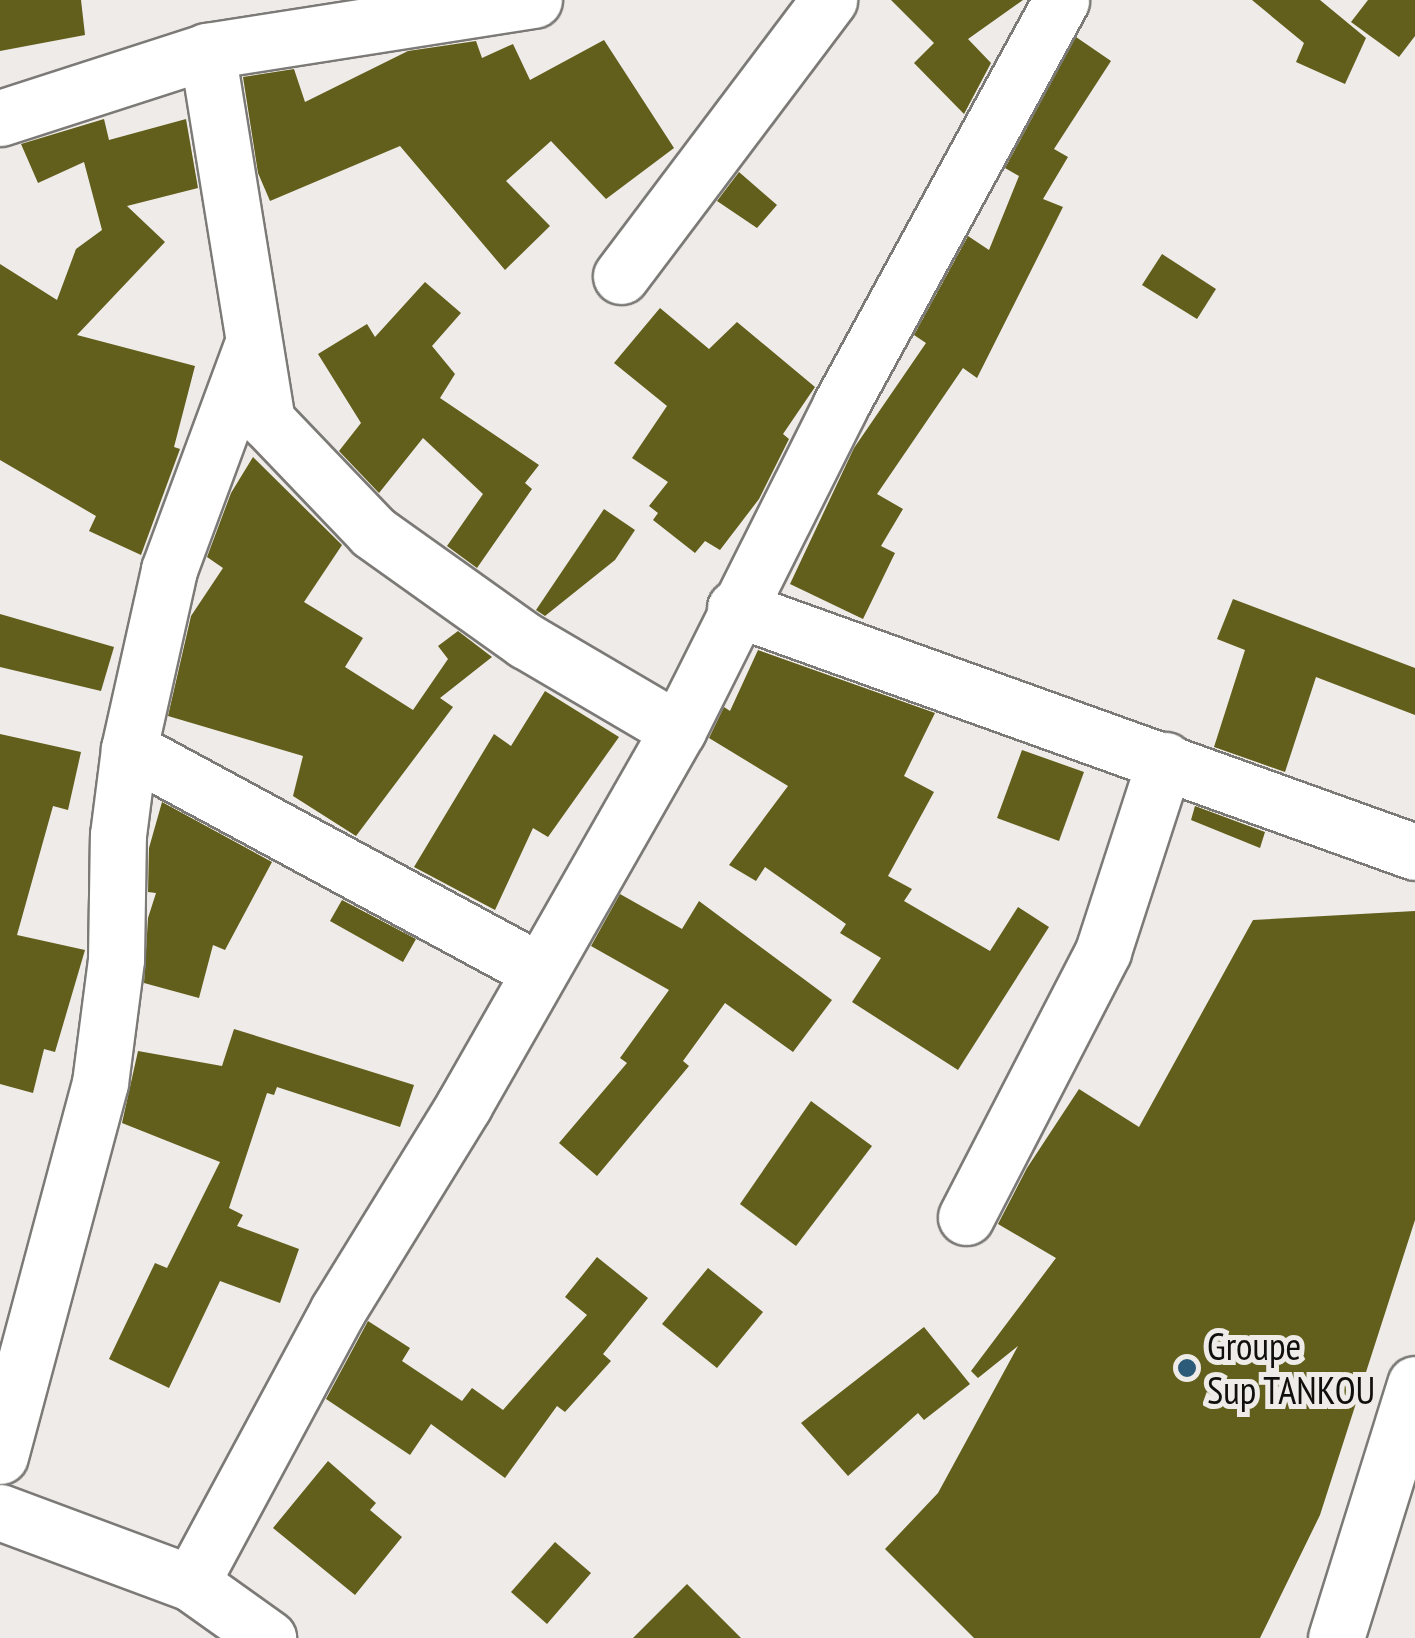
<!DOCTYPE html>
<style>
body{margin:0}
#map{position:relative;width:1415px;height:1638px;overflow:hidden;background:#eeebe8;font-family:"PT Sans Narrow",sans-serif}
div>[style]{position:absolute}
[style*='--x']{left:calc(var(--x)*1px);top:calc(var(--y)*1px);width:calc(var(--w)*1px);rotate:calc(var(--a)*1deg)}
.building>*{inset:0;background:#625e1b}
.roads{filter:drop-shadow(2px 0 #7c7a77) drop-shadow(-2px 0 #7c7a77) drop-shadow(0 2px #7c7a77) drop-shadow(0 -2px #7c7a77)}
.minor>*{height:55px;margin:-27.5px;padding:0 27.5px;transform-origin:27.5px;border-radius:27.5px;background:#fff}
.dots>*{width:28px;height:28px;translate:-50% -50%;box-sizing:border-box;border:5px solid #eeebe8;border-radius:50%}
span{translate:-50% -50%;white-space:nowrap;text-align:center;line-height:1.15;-webkit-text-stroke:10px #eeebe8;paint-order:stroke}
.poi-label{font-size:38px;color:#100f0e}
.left{translate:0 -50%;text-align:left}
</style>
<div id="map">
<div class="building">
<i style="clip-path:polygon(0 0,81px 0,85px 35px,0 51px)"></i>
<i style="clip-path:polygon(891px 0,1023px 0,968px 39px,991px 63px,964px 114px,914px 63px,934px 43px)"></i>
<i style="clip-path:polygon(1252px 0,1320px 0,1366px 38px,1345px 84px,1296px 62px,1304px 43px)"></i>
<i style="clip-path:polygon(1368px 0,1415px 0,1415px 36px,1399px 57px,1351px 22px)"></i>
<i style="clip-path:polygon(1076px 37px,1111px 61px,1054px 149px,1068px 157px,1043px 199px,1063px 207px,977px 378px,963px 368px,877px 494px,903px 509px,881px 546px,895px 553px,863px 619px,790px 584px,854px 448px,926px 343px,914px 335px,968px 236px,989px 250px,1019px 176px,1005px 168px)"></i>
<i style="clip-path:polygon(604px 40px,674px 148px,606px 199px,551px 141px,506px 181px,550px 226px,505px 270px,400px 146px,270px 201px,258px 173px,243px 77px,294px 69px,305px 102px,408px 51px,476px 41px,482px 58px,513px 44px,530px 80px)"></i>
<i style="clip-path:polygon(104px 119px,109px 140px,186px 119px,198px 188px,127px 206px,165px 242px,77px 335px,195px 366px,174px 447px,180px 449px,141px 555px,89px 531px,96px 516px,0 460px,0 264px,57px 300px,76px 249px,102px 230px,84px 162px,38px 183px,21px 144px)"></i>
<i style="clip-path:polygon(739px 172px,777px 205px,757px 228px,717px 201px)"></i>
<i style="clip-path:polygon(1162px 254px,1216px 289px,1197px 319px,1142px 285px)"></i>
<i style="clip-path:polygon(425px 282px,461px 313px,432px 346px,455px 374px,440px 398px,539px 465px,525px 483px,532px 489px,477px 568px,447px 546px,483px 494px,423px 438px,379px 493px,339px 451px,361px 423px,318px 354px,367px 324px,375px 337px)"></i>
<i style="clip-path:polygon(660px 308px,709px 349px,737px 322px,815px 387px,783px 434px,789px 439px,759px 499px,720px 550px,705px 541px,695px 553px,653px 520px,658px 513px,649px 506px,668px 482px,632px 458px,667px 406px,614px 363px)"></i>
<i style="clip-path:polygon(253px 457px,342px 545px,304px 602px,363px 638px,345px 667px,413px 710px,448px 659px,438px 646px,458px 631px,492px 657px,440px 698px,453px 707px,356px 836px,293px 796px,303px 756px,168px 716px,191px 616px,223px 568px,207px 557px,231px 493px)"></i>
<i style="clip-path:polygon(604px 509px,635px 530px,615px 560px,545px 616px,536px 610px)"></i>
<i style="clip-path:polygon(1233px 599px,1415px 668px,1415px 715px,1316px 677px,1285px 772px,1214px 747px,1245px 650px,1217px 639px)"></i>
<i style="clip-path:polygon(0 614px,114px 647px,101px 691px,0 667px)"></i>
<i style="clip-path:polygon(758px 650px,935px 713px,904px 776px,934px 792px,888px 876px,912px 889px,904px 901px,990px 951px,1018px 907px,1049px 927px,958px 1070px,852px 1002px,881px 958px,840px 933px,846px 924px,765px 867px,756px 881px,729px 865px,788px 786px,709px 738px,724px 707px,730px 711px)"></i>
<i style="clip-path:polygon(545px 691px,619px 737px,548px 837px,533px 828px,495px 910px,414px 867px,494px 734px,511px 746px)"></i>
<i style="clip-path:polygon(0 734px,81px 752px,68px 810px,53px 806px,17px 935px,85px 950px,55px 1052px,44px 1049px,33px 1093px,0 1084px)"></i>
<i style="clip-path:polygon(1022px 750px,1084px 772px,1059px 841px,997px 818px)"></i>
<i style="clip-path:polygon(162px 802px,272px 862px,225px 950px,213px 945px,199px 998px,144px 983px,148px 918px,156px 893px,148px 892px,149px 848px)"></i>
<i style="clip-path:polygon(1195px 806px,1265px 832px,1260px 848px,1191px 820px)"></i>
<i style="clip-path:polygon(620px 894px,682px 929px,699px 901px,832px 1000px,793px 1052px,725px 1003px,683px 1061px,689px 1066px,597px 1176px,559px 1143px,627px 1063px,620px 1058px,669px 990px,591px 946px)"></i>
<i style="clip-path:polygon(342px 900px,416px 939px,403px 962px,330px 921px)"></i>
<i style="clip-path:polygon(1415px 911px,1415px 1220px,1320px 1515px,1260px 1638px,974px 1638px,885px 1549px,938px 1493px,1018px 1346px,978px 1378px,971px 1371px,1056px 1258px,998px 1224px,1027px 1168px,1079px 1089px,1139px 1127px,1253px 920px)"></i>
<i style="clip-path:polygon(234px 1029px,414px 1085px,400px 1127px,277px 1087px,274px 1095px,267px 1093px,229px 1208px,243px 1215px,237px 1226px,299px 1249px,280px 1303px,220px 1281px,169px 1388px,109px 1359px,155px 1263px,167px 1268px,220px 1162px,122px 1123px,138px 1051px,222px 1066px)"></i>
<i style="clip-path:polygon(811px 1101px,872px 1146px,796px 1246px,740px 1204px)"></i>
<i style="clip-path:polygon(597px 1257px,648px 1298px,603px 1354px,611px 1361px,565px 1412px,557px 1406px,505px 1478px,431px 1424px,410px 1455px,326px 1399px,368px 1321px,410px 1348px,402px 1361px,462px 1401px,472px 1388px,503px 1410px,587px 1315px,565px 1297px)"></i>
<i style="clip-path:polygon(708px 1268px,763px 1312px,717px 1368px,662px 1324px)"></i>
<i style="clip-path:polygon(924px 1327px,970px 1384px,924px 1420px,918px 1413px,848px 1476px,801px 1423px)"></i>
<i style="clip-path:polygon(328px 1461px,376px 1503px,370px 1510px,402px 1537px,355px 1595px,273px 1528px)"></i>
<i style="clip-path:polygon(555px 1542px,591px 1573px,547px 1624px,511px 1592px)"></i>
<i style="clip-path:polygon(687px 1584px,741px 1638px,633px 1638px)"></i>
</div>
<div class="roads">
<div class="minor">
<i style="--x:207;--y:51;--w:375;--a:80.8"></i>
<i style="--x:267;--y:421;--w:153;--a:46.3"></i>
<i style="--x:373;--y:532;--w:188;--a:35.5"></i>
<i style="--x:526;--y:641;--w:176;--a:30.4"></i>
<i style="--x:0;--y:118;--w:218;--a:-17.9"></i>
<i style="--x:207;--y:51;--w:331;--a:-8.9"></i>
<i style="--x:621;--y:276;--w:346;--a:-53"></i>
<i style="--x:251;--y:348;--w:237;--a:110.3"></i>
<i style="--x:169;--y:570;--w:183;--a:102.6"></i>
<i style="--x:129;--y:749;--w:463;--a:28.4"></i>
<i style="--x:735;--y:608;--w:722;--a:19.74"></i>
<i style="--x:966;--y:1217;--w:299;--a:-62.7"></i>
<i style="--x:1103;--y:951;--w:201;--a:-72"></i>
<i style="--x:0;--y:1456;--w:386;--a:-75"></i>
<i style="--x:100;--y:1083;--w:125;--a:-82.6"></i>
<i style="--x:116;--y:959;--w:124;--a:-89.1"></i>
<i style="--x:118;--y:835;--w:87;--a:-82.7"></i>
<i style="--x:0;--y:1512;--w:204;--a:20.4"></i>
<i style="--x:191;--y:1583;--w:95;--a:35.5"></i>
<i style="--x:191;--y:1583;--w:310;--a:-61.7"></i>
<i style="--x:338;--y:1310;--w:241;--a:-58.4"></i>
<i style="--x:464;--y:1105;--w:432;--a:-60.3"></i>
<i style="--x:678;--y:730;--w:362;--a:-63.4"></i>
<i style="--x:840;--y:406;--w:462;--a:-61.4"></i>
<i style="--x:1336;--y:1638;--w:266;--a:-72.7"></i>
</div>
</div>
<div class="dots">
<i style="left:1187px;top:1368px;background:#2b5b79"></i>
</div>
<div class="poi-label">
<span class="left" style="left:1207px;top:1368px">Groupe<br>Sup TANKOU</span>
</div>
</div>
